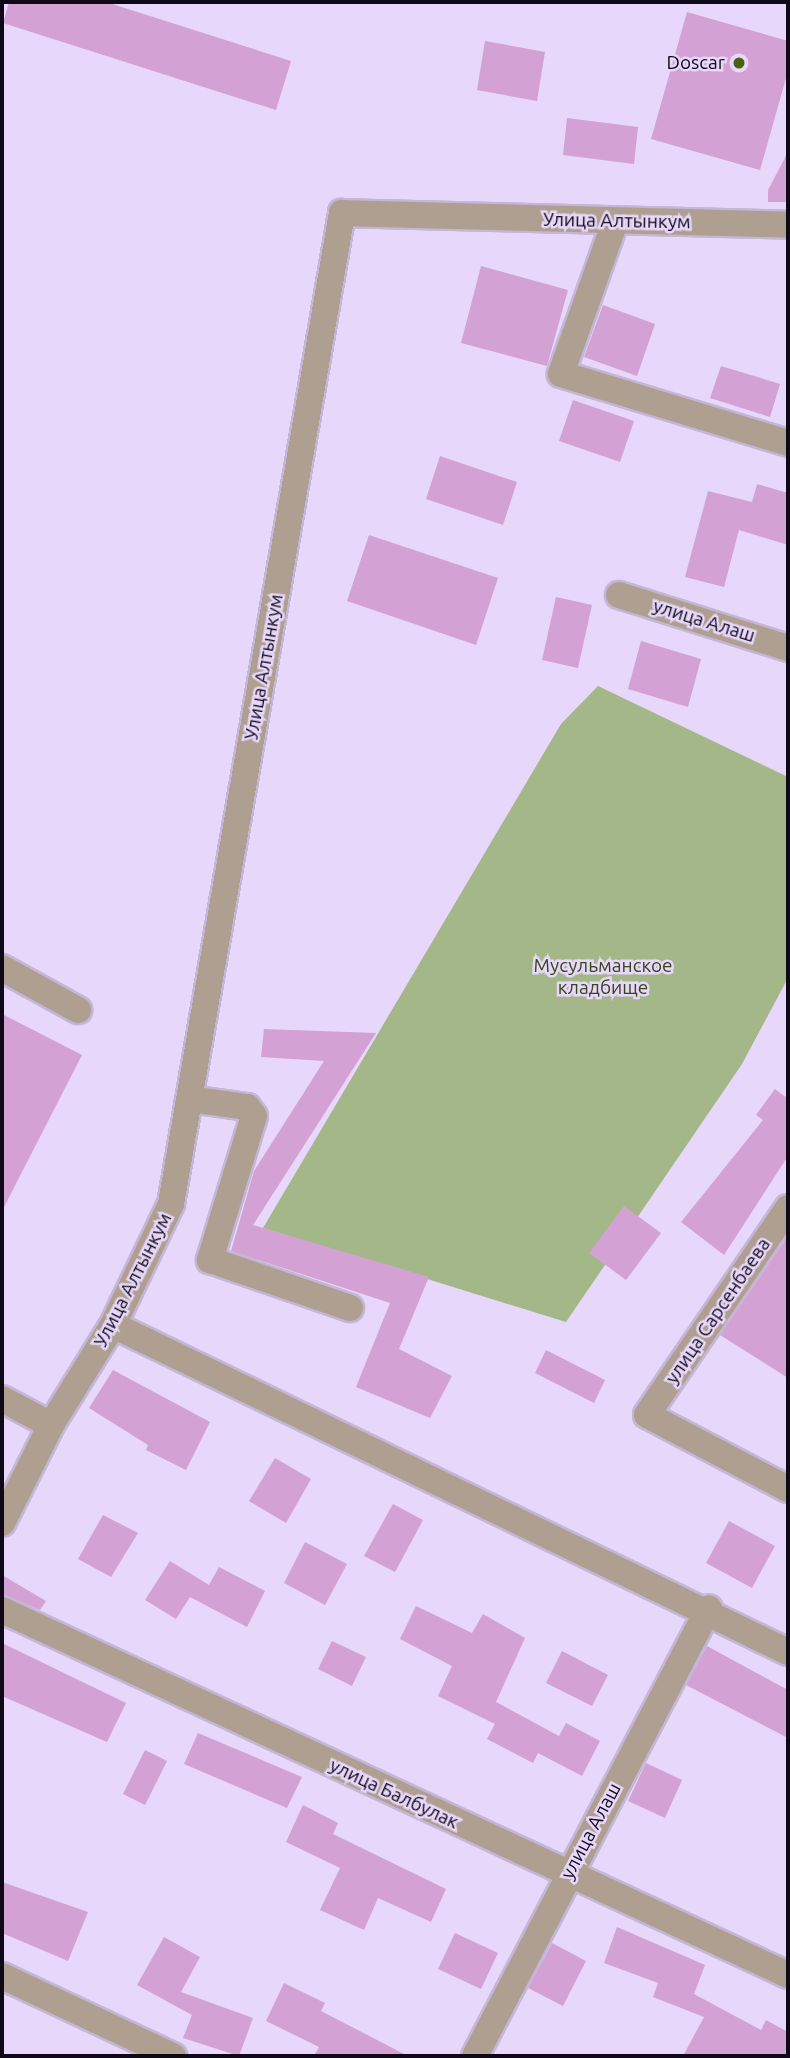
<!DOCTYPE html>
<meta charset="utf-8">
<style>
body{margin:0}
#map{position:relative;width:790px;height:2058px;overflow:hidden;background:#e7d7fa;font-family:Ubuntu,sans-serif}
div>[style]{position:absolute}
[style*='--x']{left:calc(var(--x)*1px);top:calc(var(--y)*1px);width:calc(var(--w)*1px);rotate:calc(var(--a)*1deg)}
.green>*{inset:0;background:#a4b789}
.building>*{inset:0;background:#d4a1d5}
.roads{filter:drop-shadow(2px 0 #c4b6d6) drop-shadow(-2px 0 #c4b6d6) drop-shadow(0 2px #c4b6d6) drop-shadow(0 -2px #c4b6d6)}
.minor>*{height:26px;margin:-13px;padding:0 13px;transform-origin:13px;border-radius:13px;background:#ae9f90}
.dots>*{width:19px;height:19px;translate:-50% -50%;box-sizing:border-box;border:4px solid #e7d7fa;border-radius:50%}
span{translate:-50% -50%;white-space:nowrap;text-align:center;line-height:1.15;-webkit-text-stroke:5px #e7d7fa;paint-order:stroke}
.poi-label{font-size:19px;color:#0f0816}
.right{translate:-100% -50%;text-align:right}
.street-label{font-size:19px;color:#0f0816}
.park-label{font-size:19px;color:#364618}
.frame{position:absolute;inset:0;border:4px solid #0f0816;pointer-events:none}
</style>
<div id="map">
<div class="green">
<i style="clip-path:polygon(598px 686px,788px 777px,788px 978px,742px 1064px,566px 1322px,263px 1228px,561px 724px)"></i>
</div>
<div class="building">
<i style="clip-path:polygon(9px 2px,106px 2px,291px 61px,276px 110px,3px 23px)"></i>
<i style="clip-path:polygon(687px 12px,788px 41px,788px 71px,760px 170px,651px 139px)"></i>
<i style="clip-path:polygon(485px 41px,545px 52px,537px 101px,477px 90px)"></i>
<i style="clip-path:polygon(567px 118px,638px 127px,634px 164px,563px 155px)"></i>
<i style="clip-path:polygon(788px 152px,788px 202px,768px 202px,768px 190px)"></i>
<i style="clip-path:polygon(481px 266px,568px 290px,547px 366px,461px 343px)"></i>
<i style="clip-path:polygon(603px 305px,655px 324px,637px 376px,584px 357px)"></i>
<i style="clip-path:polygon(721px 366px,780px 384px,770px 417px,710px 398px)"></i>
<i style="clip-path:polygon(573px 400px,634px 421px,620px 462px,559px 441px)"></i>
<i style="clip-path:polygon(440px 456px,517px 482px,503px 525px,426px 499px)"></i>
<i style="clip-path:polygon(757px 484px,788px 493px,788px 545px,739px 530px,724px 587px,685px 577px,708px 491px,752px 502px)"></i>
<i style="clip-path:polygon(369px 535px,498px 578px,476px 645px,347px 601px)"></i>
<i style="clip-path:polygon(556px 597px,592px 605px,578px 668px,542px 660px)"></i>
<i style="clip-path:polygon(641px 641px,701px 659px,688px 707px,628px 689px)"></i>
<i style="clip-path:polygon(2px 1014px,82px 1055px,2px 1211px)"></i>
<i style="clip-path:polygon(264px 1029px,376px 1033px,253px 1225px,429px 1277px,399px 1349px,452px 1376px,430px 1418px,356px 1387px,390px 1303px,231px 1251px,254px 1171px,324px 1061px,261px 1057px)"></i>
<i style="clip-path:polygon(775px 1089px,788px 1099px,788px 1156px,724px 1255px,681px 1222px,763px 1120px,756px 1115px)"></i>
<i style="clip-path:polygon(624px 1206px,661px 1233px,626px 1280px,589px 1253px)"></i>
<i style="clip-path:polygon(788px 1236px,788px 1378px,720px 1335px)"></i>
<i style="clip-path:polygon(546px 1350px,605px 1380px,594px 1403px,535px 1373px)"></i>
<i style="clip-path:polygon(113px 1370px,210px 1422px,186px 1470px,146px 1450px,148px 1445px,89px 1408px)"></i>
<i style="clip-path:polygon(275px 1458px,311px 1479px,286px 1523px,249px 1501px)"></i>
<i style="clip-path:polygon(393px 1504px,423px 1520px,395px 1572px,364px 1556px)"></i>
<i style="clip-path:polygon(103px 1515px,138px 1533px,111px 1577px,78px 1559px)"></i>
<i style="clip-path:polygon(729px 1521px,775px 1546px,752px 1588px,706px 1563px)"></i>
<i style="clip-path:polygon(305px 1542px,347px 1564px,325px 1605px,284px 1583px)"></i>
<i style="clip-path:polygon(170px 1561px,209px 1585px,219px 1567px,265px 1591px,247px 1627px,190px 1597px,176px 1619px,145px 1600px)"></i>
<i style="clip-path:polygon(2px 1575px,46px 1601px,40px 1610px,2px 1594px)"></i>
<i style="clip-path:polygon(416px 1606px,472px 1633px,483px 1614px,525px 1638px,496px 1702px,559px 1736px,566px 1723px,600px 1741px,582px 1776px,538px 1753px,533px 1763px,487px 1739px,495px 1724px,438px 1696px,452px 1666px,400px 1639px)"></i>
<i style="clip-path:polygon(332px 1641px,366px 1657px,352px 1686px,318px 1669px)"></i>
<i style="clip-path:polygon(2px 1643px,126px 1703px,107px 1742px,2px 1696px)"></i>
<i style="clip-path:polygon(707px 1646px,788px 1690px,788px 1738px,686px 1685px)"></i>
<i style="clip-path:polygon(562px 1651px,608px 1675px,592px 1706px,546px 1683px)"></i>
<i style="clip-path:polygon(198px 1733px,302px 1777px,287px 1808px,184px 1764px)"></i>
<i style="clip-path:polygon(145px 1750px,167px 1761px,145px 1805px,123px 1794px)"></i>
<i style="clip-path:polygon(646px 1763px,682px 1780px,665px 1818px,628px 1801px)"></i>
<i style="clip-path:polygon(303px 1805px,338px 1823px,333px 1834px,446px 1889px,431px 1922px,378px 1898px,364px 1930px,320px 1910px,340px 1868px,286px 1842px)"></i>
<i style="clip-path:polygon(2px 1882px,88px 1912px,68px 1961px,2px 1933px)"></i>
<i style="clip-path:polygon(617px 1927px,705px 1965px,694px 1994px,761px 2030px,766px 2020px,788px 2032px,788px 2056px,683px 2056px,704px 2017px,653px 1997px,658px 1983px,604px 1963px)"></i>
<i style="clip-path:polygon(455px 1933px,498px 1953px,481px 1989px,438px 1969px)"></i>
<i style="clip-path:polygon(164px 1937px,200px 1957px,181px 1992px,253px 2018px,239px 2056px,183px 2038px,192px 2015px,137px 1985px)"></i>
<i style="clip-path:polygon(552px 1943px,586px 1961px,563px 2006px,528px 1988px)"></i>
<i style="clip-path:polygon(284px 1983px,325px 2003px,321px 2011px,408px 2056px,314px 2056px,319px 2047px,266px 2021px)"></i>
</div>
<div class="roads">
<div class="minor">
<i style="--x:615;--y:222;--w:161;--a:109.6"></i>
<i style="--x:561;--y:374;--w:237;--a:16.9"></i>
<i style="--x:619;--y:595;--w:177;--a:17.4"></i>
<i style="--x:2;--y:968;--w:87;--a:28.9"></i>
<i style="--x:190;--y:1099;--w:58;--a:8"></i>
<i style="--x:247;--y:1107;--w:11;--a:52"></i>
<i style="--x:254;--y:1116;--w:151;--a:107"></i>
<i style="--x:210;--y:1260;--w:148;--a:18.9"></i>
<i style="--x:788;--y:1208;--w:250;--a:124.3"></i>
<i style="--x:647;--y:1415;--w:159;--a:27.7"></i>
<i style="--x:113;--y:1325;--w:750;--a:25.85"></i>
<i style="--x:2;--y:1399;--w:55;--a:28"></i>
<i style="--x:2;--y:1523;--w:110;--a:-63.4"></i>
<i style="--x:51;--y:1425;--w:118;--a:-58.2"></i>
<i style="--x:113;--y:1325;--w:134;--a:-64.4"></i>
<i style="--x:171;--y:1204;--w:1006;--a:-80.21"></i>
<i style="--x:342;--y:213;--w:446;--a:1.5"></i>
<i style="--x:2;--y:1610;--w:867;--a:24.91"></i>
<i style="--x:2;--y:1976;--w:189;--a:25.1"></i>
<i style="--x:475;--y:2056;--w:505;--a:-62.42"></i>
</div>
</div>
<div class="dots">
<i style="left:739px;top:63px;background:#496211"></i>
</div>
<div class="poi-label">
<span class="right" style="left:725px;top:63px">Doscar</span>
</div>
<div class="street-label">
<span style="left:617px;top:221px;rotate:1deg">Улица Алтынкум</span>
<span style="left:704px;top:621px;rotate:17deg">улица Алаш</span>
<span style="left:264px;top:667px;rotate:-80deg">Улица Алтынкум</span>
<span style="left:133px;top:1280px;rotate:-63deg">Улица Алтынкум</span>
<span style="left:718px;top:1311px;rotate:-56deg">улица Сарсенбаева</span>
<span style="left:394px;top:1794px;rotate:25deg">улица Балбулак</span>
<span style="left:591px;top:1831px;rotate:-62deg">улица Алаш</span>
</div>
<div class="park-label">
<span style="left:603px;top:977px">Мусульманское<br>кладбище</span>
</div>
<div class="frame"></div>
</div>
